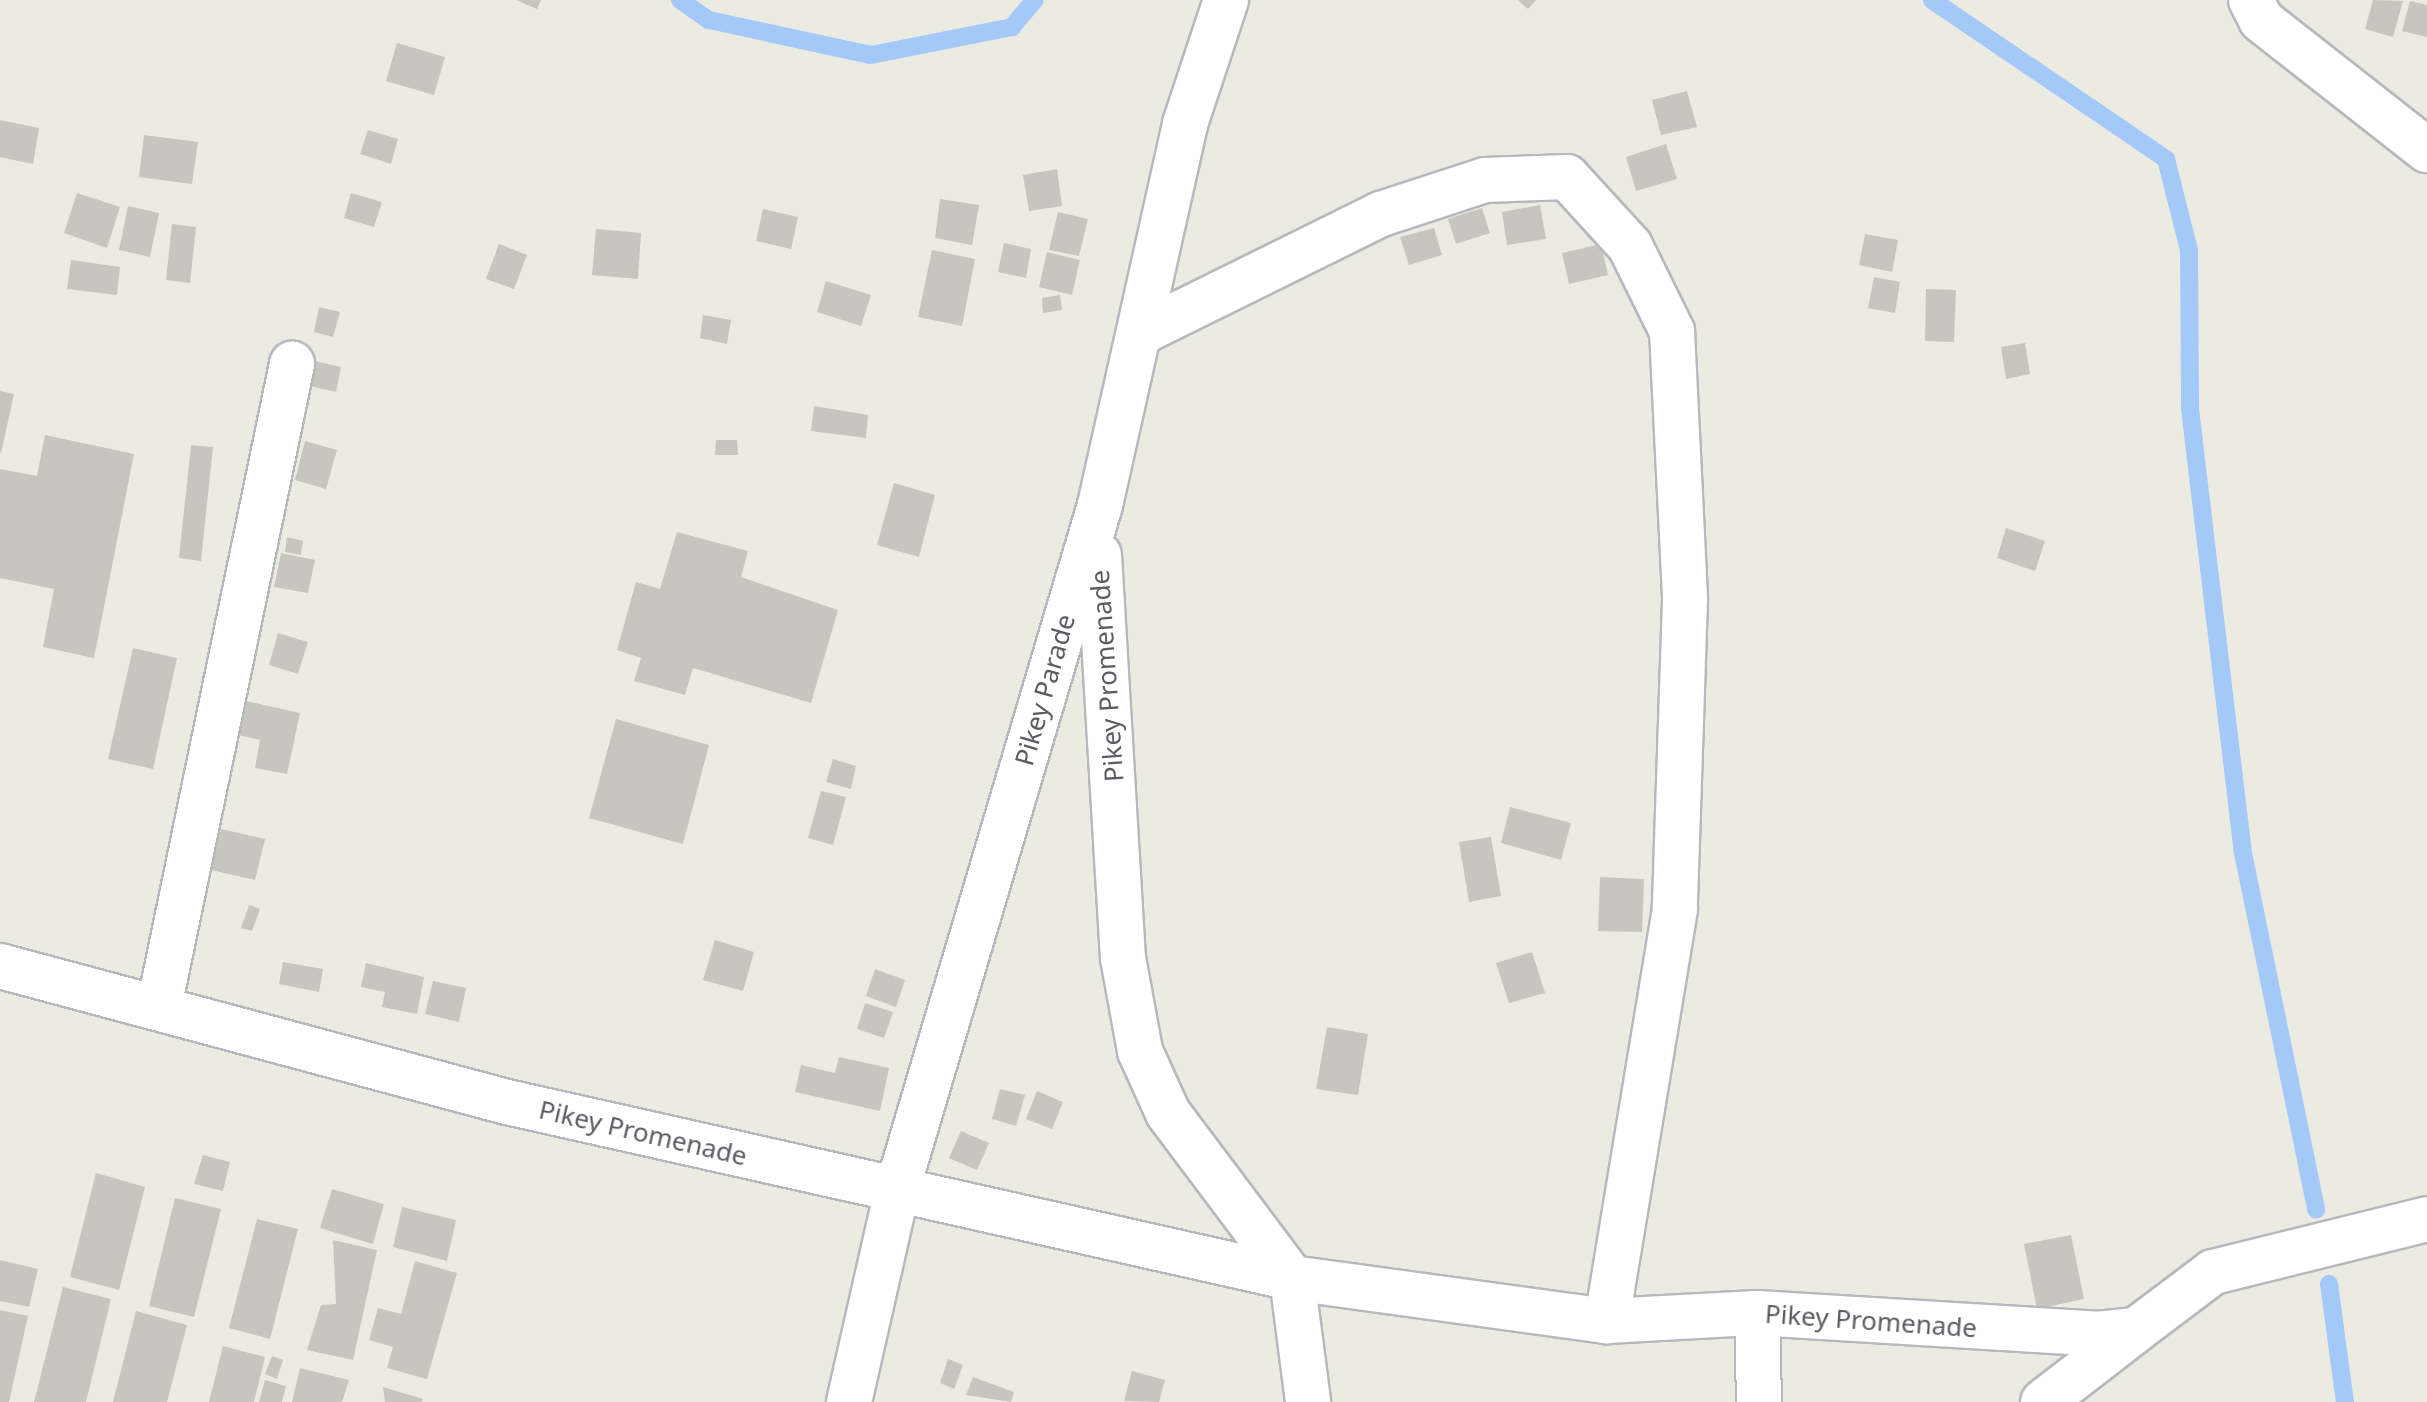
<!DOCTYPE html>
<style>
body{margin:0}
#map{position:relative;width:2427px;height:1402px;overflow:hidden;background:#ecebe2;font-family:"Noto Sans",sans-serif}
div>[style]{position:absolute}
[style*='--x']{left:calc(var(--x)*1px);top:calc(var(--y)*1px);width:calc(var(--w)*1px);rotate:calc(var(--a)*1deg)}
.stream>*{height:18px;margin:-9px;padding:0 9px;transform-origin:9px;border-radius:9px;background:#a4c9f9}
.building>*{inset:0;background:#c7c5be}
.roads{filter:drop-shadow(2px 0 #b7b8bd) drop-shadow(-2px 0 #b7b8bd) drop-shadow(0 2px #b7b8bd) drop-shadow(0 -2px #b7b8bd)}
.minor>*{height:44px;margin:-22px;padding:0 22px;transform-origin:22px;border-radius:22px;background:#fff}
.tertiary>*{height:44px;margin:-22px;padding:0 22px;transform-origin:22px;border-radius:22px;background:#fff}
span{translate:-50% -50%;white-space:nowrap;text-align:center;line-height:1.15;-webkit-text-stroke:6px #fff;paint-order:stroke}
.street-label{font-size:26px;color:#5a5c61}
</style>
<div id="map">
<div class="stream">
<i style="--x:680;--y:0;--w:35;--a:35"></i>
<i style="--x:709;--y:20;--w:166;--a:12.2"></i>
<i style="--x:871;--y:55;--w:144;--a:-11.2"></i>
<i style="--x:1012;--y:27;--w:35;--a:-50"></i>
<i style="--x:1932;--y:0;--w:283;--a:34.2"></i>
<i style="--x:2166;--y:159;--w:94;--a:75.8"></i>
<i style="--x:2189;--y:250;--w:159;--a:89.6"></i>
<i style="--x:2190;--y:409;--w:442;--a:83.2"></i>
<i style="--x:2242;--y:848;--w:369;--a:78.4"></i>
<i style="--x:2329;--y:1284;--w:119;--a:82.3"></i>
</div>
<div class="building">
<i style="clip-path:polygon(516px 0,541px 0,537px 9px)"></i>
<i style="clip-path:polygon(1518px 0,1536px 0,1528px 9px)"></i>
<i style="clip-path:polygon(2373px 0,2403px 1px,2393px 37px,2365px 29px)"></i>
<i style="clip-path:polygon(2410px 1px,2427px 5px,2427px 37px,2402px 31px)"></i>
<i style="clip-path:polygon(397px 43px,445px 57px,434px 95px,386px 81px)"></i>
<i style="clip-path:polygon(1687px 91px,1697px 127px,1661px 135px,1652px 100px)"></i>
<i style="clip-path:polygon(0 120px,39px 128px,33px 164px,0 157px)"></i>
<i style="clip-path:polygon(368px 130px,398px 139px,391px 164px,360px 154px)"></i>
<i style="clip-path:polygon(144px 135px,198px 142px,192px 184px,139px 177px)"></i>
<i style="clip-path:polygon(1666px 144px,1677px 179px,1636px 191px,1626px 157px)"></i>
<i style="clip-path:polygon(1057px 169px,1062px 206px,1029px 211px,1023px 175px)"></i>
<i style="clip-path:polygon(77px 193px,120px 207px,107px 248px,64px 233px)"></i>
<i style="clip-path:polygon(351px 193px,382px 202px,374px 227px,344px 218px)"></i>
<i style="clip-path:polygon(940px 199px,979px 205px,972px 245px,935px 238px)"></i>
<i style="clip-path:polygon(1540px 205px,1546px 239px,1507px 245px,1502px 212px)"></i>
<i style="clip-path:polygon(128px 206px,159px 213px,150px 257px,119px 250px)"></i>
<i style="clip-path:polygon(1482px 208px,1490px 233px,1456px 244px,1448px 219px)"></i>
<i style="clip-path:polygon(763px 209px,798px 217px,791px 249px,756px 241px)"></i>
<i style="clip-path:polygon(1058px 212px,1088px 219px,1079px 256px,1049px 250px)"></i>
<i style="clip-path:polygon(172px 224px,196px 227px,190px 283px,166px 280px)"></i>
<i style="clip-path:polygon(1434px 228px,1442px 255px,1409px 265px,1400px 237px)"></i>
<i style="clip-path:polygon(596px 229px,641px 233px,638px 279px,592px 275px)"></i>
<i style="clip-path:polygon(1865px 234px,1898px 240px,1892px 272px,1859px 265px)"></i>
<i style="clip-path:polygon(1004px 243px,1031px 249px,1026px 278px,998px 272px)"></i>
<i style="clip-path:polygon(499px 244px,527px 255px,514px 289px,486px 279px)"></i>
<i style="clip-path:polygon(1601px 244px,1608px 275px,1569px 284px,1562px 253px)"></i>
<i style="clip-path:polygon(932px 250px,975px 259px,962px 326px,918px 317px)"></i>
<i style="clip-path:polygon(1047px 252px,1080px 260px,1072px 295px,1039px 287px)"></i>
<i style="clip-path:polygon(71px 260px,120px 267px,117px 295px,67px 289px)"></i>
<i style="clip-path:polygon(1874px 277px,1900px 282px,1895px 313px,1868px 308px)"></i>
<i style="clip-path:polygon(826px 281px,871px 295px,861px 326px,817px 312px)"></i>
<i style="clip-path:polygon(1926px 289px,1956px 290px,1954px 342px,1925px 341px)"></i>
<i style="clip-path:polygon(1060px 295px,1062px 310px,1043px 313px,1042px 298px)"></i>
<i style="clip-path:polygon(319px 307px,340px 312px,333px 337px,314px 332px)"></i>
<i style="clip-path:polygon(703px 315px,731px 320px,727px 344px,700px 338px)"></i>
<i style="clip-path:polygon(2025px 343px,2030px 374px,2006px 379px,2001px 347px)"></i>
<i style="clip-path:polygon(315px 361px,341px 367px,336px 392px,310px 386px)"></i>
<i style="clip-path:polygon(0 391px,14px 394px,1px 453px,0 452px)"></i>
<i style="clip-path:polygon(814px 406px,868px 415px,866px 438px,811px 431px)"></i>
<i style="clip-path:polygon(45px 435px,134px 454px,94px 658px,43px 647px,54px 589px,0 578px,0 469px,37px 476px)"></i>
<i style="clip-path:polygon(716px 440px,737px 440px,738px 455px,715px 455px)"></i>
<i style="clip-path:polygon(305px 441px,337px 450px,326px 489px,295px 480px)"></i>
<i style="clip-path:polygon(191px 445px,213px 447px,201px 561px,179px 558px)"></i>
<i style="clip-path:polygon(894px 483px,935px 495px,919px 557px,877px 545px)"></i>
<i style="clip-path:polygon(2006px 528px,2045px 541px,2035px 571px,1997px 558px)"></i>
<i style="clip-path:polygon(677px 532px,748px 551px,741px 577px,838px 610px,811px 703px,693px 668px,685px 695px,634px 681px,641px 658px,617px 650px,636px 582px,660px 589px)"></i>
<i style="clip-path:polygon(287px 537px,303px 541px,301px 555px,285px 552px)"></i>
<i style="clip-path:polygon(281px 553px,315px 560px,308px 593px,274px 587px)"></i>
<i style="clip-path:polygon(278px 633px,308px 642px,298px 674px,269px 665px)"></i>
<i style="clip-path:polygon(133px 648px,177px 658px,153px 769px,108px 759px)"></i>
<i style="clip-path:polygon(237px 699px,300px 713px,287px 774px,255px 768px,260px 740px,229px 733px)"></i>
<i style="clip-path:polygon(616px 719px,709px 745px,683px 844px,589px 818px)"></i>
<i style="clip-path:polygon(833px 759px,856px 766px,851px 789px,826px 782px)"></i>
<i style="clip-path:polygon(821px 791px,846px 797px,833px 845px,808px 838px)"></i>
<i style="clip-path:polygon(1510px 807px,1571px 823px,1561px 860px,1501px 843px)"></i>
<i style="clip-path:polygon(221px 829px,265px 839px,255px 880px,211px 870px)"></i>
<i style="clip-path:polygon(1491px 837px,1501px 896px,1469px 902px,1459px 842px)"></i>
<i style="clip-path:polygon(1600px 877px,1644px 879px,1642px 932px,1598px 931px)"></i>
<i style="clip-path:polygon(249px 905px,260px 909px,252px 931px,241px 928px)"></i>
<i style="clip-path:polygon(715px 940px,754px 952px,743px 991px,703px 980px)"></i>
<i style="clip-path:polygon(1532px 952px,1545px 993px,1509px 1003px,1496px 963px)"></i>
<i style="clip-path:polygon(283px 962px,323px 969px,319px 992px,279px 984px)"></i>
<i style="clip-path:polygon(366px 963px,424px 977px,417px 1014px,382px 1007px,385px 992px,361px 987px)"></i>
<i style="clip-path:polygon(875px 969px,905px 980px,896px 1007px,866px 996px)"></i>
<i style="clip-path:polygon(433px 981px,466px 988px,459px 1022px,425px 1014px)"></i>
<i style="clip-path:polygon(865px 1003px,893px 1012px,884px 1038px,857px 1029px)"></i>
<i style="clip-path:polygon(1327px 1027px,1368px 1034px,1358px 1095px,1316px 1089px)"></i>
<i style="clip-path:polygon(839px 1057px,889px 1068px,880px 1111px,795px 1092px,801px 1065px,835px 1073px)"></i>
<i style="clip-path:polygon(1000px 1089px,1025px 1095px,1016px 1126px,992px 1119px)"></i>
<i style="clip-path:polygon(1037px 1091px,1063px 1102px,1052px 1129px,1026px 1119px)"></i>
<i style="clip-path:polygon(961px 1131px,989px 1143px,977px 1170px,949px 1158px)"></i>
<i style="clip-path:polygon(203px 1155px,230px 1162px,223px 1191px,194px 1184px)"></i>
<i style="clip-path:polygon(96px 1173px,145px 1187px,119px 1290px,70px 1277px)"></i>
<i style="clip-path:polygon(332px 1189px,384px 1204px,373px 1244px,320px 1228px)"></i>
<i style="clip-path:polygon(175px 1198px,221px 1209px,194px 1317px,149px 1306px)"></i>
<i style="clip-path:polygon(402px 1207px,456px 1220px,447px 1261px,393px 1247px)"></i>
<i style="clip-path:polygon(257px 1219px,298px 1229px,270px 1339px,229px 1328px)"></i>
<i style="clip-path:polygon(2071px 1235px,2084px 1299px,2037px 1309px,2024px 1244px)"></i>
<i style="clip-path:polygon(333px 1240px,377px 1250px,353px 1360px,307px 1350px,321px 1305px,336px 1304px)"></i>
<i style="clip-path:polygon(0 1260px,38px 1269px,29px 1307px,0 1301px)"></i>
<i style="clip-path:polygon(415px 1261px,457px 1273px,427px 1379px,387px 1368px,393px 1347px,369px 1340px,378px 1308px,401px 1314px)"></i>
<i style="clip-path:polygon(63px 1287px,111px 1299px,86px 1402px,34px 1402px)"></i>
<i style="clip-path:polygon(0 1310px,28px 1316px,9px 1402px,0 1402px)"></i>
<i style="clip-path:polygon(136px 1311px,187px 1325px,167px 1402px,113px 1402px)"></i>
<i style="clip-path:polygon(223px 1346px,265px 1357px,254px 1402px,209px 1402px)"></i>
<i style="clip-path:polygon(272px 1356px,283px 1360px,277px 1379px,265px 1374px)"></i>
<i style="clip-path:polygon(948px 1359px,963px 1365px,954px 1389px,940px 1383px)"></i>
<i style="clip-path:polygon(300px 1368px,349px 1380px,342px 1402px,292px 1402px)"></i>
<i style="clip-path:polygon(1132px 1371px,1165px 1380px,1159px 1402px,1124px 1401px)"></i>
<i style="clip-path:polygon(973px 1377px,1014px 1392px,1011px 1402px,966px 1395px)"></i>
<i style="clip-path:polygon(265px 1380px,286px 1386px,282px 1402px,259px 1402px)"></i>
<i style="clip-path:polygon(383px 1387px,423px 1399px,422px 1402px,385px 1402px)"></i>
</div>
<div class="roads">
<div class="minor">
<i style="--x:2251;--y:0;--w:22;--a:63"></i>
<i style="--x:2261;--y:20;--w:211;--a:38.1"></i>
<i style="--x:1142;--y:332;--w:267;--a:-26.3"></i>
<i style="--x:1381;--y:214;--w:109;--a:-18.1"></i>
<i style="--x:1485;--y:180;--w:82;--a:-2.1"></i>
<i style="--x:1567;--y:177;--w:93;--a:47.6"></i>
<i style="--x:1630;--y:246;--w:95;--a:63.7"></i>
<i style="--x:1672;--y:331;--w:269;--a:87.2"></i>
<i style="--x:1685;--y:600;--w:309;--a:91.9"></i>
<i style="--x:1675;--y:909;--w:418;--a:99.4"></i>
<i style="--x:1099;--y:555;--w:404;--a:86.6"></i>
<i style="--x:1123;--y:958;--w:95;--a:79.6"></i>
<i style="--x:1140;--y:1051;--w:68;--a:65.7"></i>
<i style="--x:1168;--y:1113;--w:206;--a:53.1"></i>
<i style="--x:1292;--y:1278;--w:125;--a:82.6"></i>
<i style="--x:159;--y:1007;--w:657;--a:-78.31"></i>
<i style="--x:1757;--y:1313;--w:89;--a:88.7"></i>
<i style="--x:849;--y:1402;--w:217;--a:-77.2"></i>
<i style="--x:897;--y:1190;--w:714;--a:-73.49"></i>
<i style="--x:1100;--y:505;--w:390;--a:-77.4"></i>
<i style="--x:1185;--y:124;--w:131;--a:-71.7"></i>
<i style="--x:2043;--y:1402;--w:118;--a:-37.7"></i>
</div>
<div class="tertiary">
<i style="--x:0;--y:966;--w:525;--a:15.02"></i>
<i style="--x:507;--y:1102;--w:804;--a:12.64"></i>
<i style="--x:1292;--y:1278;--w:318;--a:7.8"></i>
<i style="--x:1607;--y:1321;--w:150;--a:-3.1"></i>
<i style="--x:1757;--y:1313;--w:341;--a:3.5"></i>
<i style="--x:2097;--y:1334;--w:39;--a:-6"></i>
<i style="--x:2136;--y:1330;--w:96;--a:-37"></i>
<i style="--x:2213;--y:1272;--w:220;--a:-13.9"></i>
</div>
</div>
<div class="street-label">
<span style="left:1107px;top:676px;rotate:-94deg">Pikey Promenade</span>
<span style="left:1045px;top:690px;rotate:-74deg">Pikey Parade</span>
<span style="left:643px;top:1133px;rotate:13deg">Pikey Promenade</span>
<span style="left:1871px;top:1321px;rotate:4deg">Pikey Promenade</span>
</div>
</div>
